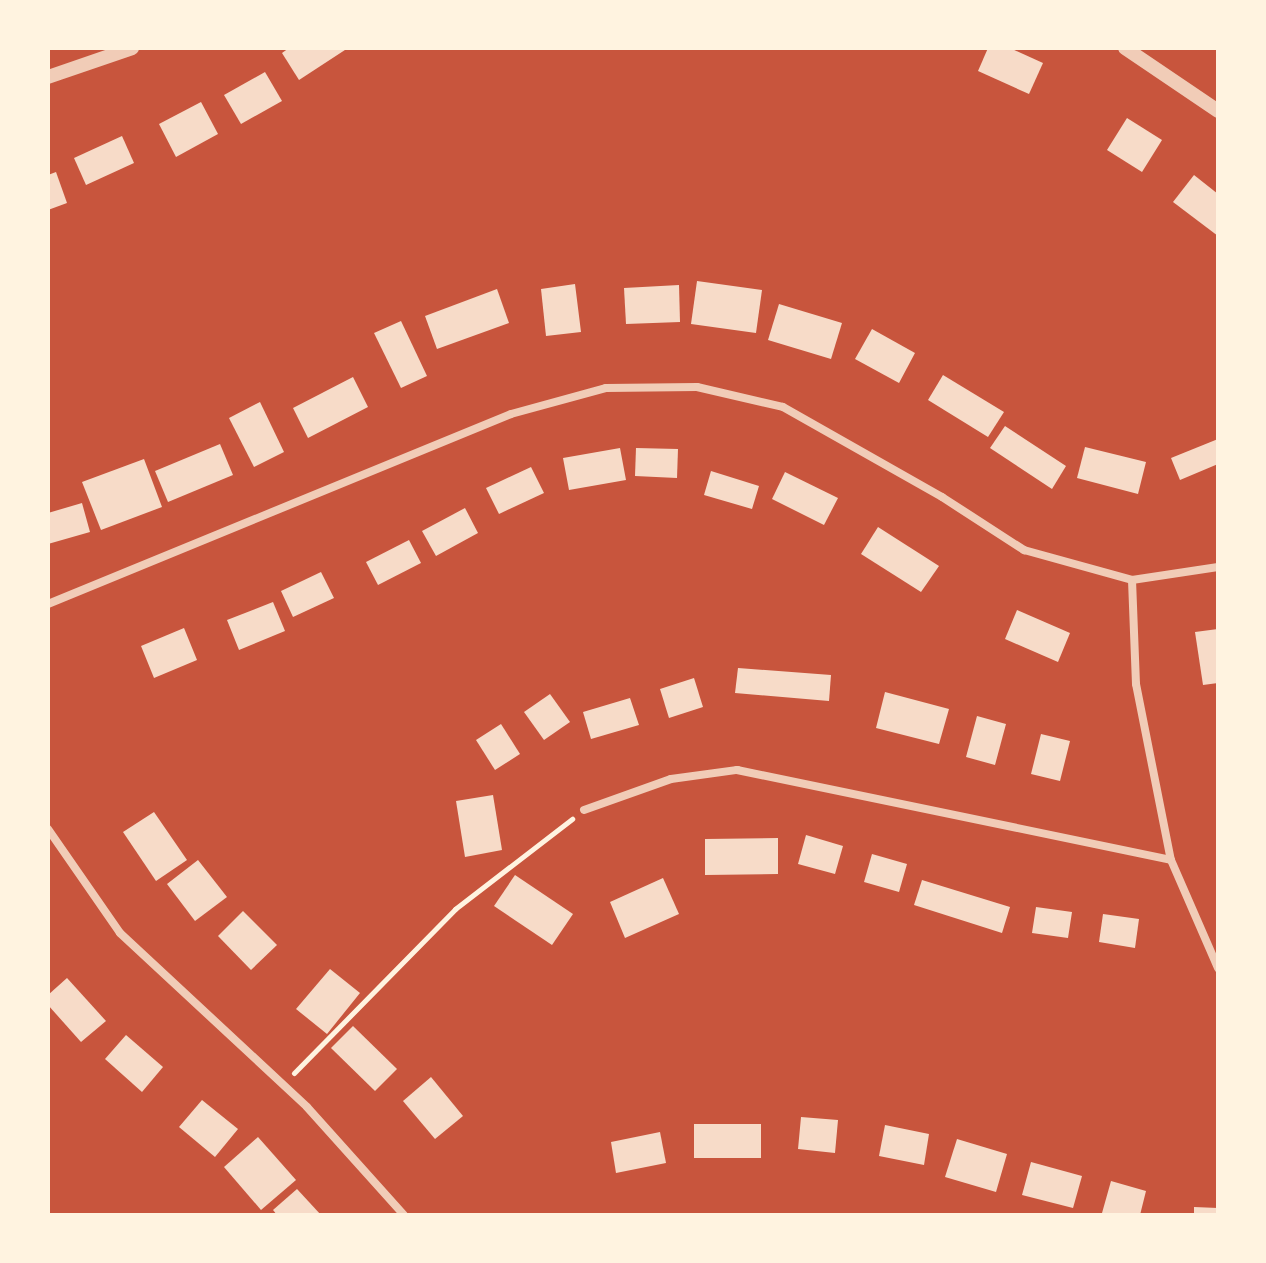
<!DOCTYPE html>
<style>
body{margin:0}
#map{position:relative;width:1266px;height:1263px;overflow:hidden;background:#c8553d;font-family:Helvetica,sans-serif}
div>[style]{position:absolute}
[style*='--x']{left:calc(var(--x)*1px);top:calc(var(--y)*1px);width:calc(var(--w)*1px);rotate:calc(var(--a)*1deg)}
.building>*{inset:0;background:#f7dbc8}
.path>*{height:5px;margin:-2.5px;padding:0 2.5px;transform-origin:2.5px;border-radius:2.5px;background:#fff3e0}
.minor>*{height:8px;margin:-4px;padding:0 4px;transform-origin:4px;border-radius:4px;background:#f1ccb7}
.tertiary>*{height:14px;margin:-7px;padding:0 7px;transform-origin:7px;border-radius:7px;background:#f1ccb7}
span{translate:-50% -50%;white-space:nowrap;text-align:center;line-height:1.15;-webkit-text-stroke:8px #fff3e0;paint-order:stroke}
.frame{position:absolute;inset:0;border:50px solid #fff3e0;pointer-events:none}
</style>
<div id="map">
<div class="building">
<i style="clip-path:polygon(289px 48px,348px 48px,299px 80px,282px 53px)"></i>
<i style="clip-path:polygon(988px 48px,1010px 48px,1043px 63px,1029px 94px,978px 71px)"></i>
<i style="clip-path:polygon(265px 72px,282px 101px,241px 124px,224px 95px)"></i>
<i style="clip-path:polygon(201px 102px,218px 134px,176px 157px,159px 124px)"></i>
<i style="clip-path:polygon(1127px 118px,1162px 140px,1142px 172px,1107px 150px)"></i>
<i style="clip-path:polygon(122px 136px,134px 163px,86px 185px,74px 158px)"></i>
<i style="clip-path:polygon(56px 172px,67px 203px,48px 210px,48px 175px)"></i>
<i style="clip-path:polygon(1194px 175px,1218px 194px,1218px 236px,1173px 202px)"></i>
<i style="clip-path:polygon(697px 281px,762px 290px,756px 333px,691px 324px)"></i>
<i style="clip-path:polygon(575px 284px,581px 332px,546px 336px,541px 289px)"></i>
<i style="clip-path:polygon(679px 285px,680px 322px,626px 324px,624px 288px)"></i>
<i style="clip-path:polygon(497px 289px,509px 323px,437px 349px,425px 316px)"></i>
<i style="clip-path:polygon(779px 304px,842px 323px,831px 359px,768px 340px)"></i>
<i style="clip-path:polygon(401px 321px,427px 376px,401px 388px,374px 333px)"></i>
<i style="clip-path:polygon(872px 329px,915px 353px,899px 383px,855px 359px)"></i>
<i style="clip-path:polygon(943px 375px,1004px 412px,988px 437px,928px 400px)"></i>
<i style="clip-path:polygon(353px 377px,368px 407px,308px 438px,293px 408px)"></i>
<i style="clip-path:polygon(260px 402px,284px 452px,254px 467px,229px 418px)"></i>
<i style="clip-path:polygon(1005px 426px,1066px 466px,1052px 489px,990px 448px)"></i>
<i style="clip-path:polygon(1218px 439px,1218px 464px,1180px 480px,1171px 458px)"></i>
<i style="clip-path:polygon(220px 444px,233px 475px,168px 502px,155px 471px)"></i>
<i style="clip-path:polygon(1085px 447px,1146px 462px,1138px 494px,1077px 478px)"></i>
<i style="clip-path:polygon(620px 448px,626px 480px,569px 490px,563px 458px)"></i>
<i style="clip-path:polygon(636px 448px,678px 449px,677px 478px,635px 476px)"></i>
<i style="clip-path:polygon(144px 459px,162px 507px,101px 530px,82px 482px)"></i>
<i style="clip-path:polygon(531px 467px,544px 493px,499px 514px,486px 488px)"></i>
<i style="clip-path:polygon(711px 471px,759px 486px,752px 509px,704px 495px)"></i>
<i style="clip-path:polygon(785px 472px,838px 498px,824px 525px,772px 499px)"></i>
<i style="clip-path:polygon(82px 503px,90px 532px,48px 544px,48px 513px)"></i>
<i style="clip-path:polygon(465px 508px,478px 533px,436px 556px,422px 531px)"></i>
<i style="clip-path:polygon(878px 527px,939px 566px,921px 592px,861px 554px)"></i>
<i style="clip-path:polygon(409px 540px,421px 563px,378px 585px,366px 562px)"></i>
<i style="clip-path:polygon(321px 572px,334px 598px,293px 617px,281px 591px)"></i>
<i style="clip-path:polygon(273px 602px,285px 631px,239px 650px,227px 620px)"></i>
<i style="clip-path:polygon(1017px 610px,1070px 633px,1058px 662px,1005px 639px)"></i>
<i style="clip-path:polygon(184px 628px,197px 660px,154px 678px,141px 646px)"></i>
<i style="clip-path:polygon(1218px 629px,1218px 683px,1203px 685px,1195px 632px)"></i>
<i style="clip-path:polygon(738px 668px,831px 675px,829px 701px,735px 693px)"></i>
<i style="clip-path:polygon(694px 678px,703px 707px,669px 718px,660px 689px)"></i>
<i style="clip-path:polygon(885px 692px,949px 709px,939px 744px,876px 728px)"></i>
<i style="clip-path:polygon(550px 694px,570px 722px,544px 740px,524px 712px)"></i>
<i style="clip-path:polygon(630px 698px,639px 725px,591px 739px,583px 712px)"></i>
<i style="clip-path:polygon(977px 716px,1006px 724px,995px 765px,966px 757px)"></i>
<i style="clip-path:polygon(501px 724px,520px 754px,495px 770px,476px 740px)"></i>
<i style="clip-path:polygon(1041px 734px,1070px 741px,1060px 781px,1031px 774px)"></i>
<i style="clip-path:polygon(493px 795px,502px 850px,465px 857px,456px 801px)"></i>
<i style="clip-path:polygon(154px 812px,187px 860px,156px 881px,123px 832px)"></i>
<i style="clip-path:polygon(806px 835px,843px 846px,835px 874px,798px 864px)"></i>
<i style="clip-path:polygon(778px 838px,778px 874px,705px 875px,705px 839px)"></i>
<i style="clip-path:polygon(872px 854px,907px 864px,899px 892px,864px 882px)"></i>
<i style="clip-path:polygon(198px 860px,227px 897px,195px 921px,167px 884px)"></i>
<i style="clip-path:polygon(515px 875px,573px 914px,552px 945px,494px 906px)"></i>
<i style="clip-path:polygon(663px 878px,679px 914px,625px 938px,610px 902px)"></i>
<i style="clip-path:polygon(922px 880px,1010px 907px,1002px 933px,914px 905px)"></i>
<i style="clip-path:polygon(1036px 907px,1072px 912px,1068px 938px,1032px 933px)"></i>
<i style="clip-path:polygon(243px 911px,277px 945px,251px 970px,218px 936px)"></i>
<i style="clip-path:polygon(1103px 914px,1139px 919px,1135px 948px,1099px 942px)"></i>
<i style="clip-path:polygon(330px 969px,360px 993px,327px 1034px,296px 1009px)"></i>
<i style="clip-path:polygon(67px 978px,106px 1021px,81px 1042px,48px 1005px,48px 995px)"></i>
<i style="clip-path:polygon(353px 1026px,397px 1069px,375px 1091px,331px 1048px)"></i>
<i style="clip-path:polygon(126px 1035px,163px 1067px,142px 1092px,105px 1059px)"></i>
<i style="clip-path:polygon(431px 1077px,463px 1116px,435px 1139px,403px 1101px)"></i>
<i style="clip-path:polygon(202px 1100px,238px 1129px,215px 1157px,179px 1127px)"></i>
<i style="clip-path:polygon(801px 1117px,838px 1120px,835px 1153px,798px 1149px)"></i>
<i style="clip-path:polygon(694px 1124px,761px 1124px,761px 1158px,694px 1158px)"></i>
<i style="clip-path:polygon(885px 1125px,929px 1134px,924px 1165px,879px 1156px)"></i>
<i style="clip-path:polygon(660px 1132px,666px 1163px,616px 1173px,611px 1142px)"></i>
<i style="clip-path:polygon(258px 1137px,296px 1180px,261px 1210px,224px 1167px)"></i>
<i style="clip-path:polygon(957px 1139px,1007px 1154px,996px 1192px,945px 1177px)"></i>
<i style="clip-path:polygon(1031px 1162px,1082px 1176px,1073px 1208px,1022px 1195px)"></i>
<i style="clip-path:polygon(1111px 1181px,1146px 1191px,1140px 1215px,1102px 1213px)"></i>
<i style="clip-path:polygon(297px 1189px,321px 1215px,277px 1215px,273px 1210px)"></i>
<i style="clip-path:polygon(1194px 1207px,1218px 1208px,1218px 1215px,1194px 1215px)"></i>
</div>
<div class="path">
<i style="--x:294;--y:1073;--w:230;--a:-45.5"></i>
<i style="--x:455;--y:909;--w:148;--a:-37.6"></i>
</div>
<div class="minor">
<i style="--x:1132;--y:580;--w:104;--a:87.8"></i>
<i style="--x:1136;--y:684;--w:179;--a:78.8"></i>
<i style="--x:1171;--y:860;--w:118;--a:66.5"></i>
<i style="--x:48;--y:604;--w:500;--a:-22.31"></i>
<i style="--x:511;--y:414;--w:98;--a:-15.3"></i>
<i style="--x:606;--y:388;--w:91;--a:-0.6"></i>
<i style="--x:697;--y:387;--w:88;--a:13.1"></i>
<i style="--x:783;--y:407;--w:183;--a:29.5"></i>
<i style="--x:942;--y:497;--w:98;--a:32.9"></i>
<i style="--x:1024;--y:550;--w:112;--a:15.5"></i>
<i style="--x:1132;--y:580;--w:87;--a:-8.6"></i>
<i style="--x:584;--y:810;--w:92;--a:-19.6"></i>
<i style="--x:671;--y:779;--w:67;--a:-7.8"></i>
<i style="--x:737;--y:770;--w:443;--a:11.7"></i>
<i style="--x:48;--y:829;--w:126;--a:55.3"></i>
<i style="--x:120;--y:933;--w:255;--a:42.9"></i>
<i style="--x:307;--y:1107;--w:145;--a:48.1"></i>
</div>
<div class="tertiary">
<i style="--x:1125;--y:48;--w:112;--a:34.1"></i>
<i style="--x:48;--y:77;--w:89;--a:-19"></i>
</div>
<div class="frame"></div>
</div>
